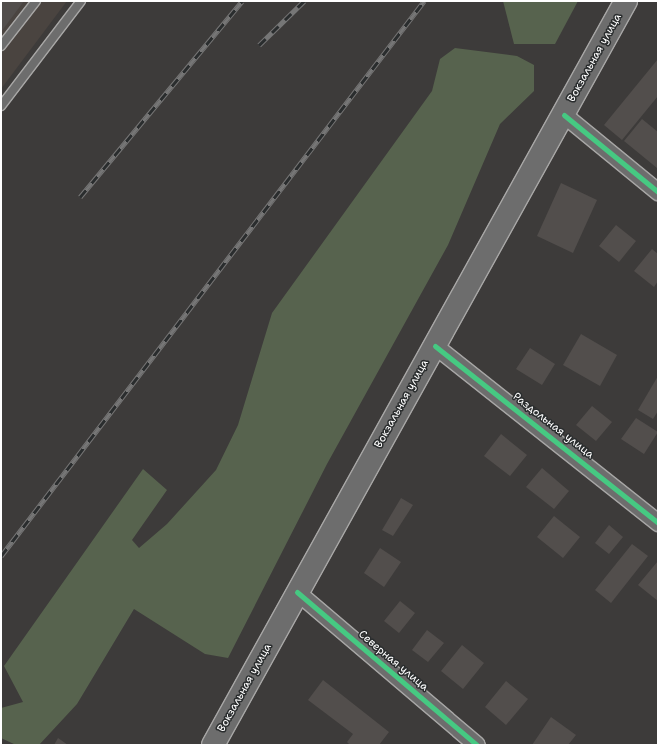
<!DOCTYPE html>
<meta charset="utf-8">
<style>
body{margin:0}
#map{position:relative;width:659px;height:746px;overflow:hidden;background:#3d3b3a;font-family:"Shantell Sans",sans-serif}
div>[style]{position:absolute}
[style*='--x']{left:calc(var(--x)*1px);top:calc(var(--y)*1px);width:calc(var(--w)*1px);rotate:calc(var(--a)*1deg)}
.built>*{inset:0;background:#4a4440}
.green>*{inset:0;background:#57634e}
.building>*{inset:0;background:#524e4c}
.roads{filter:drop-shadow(1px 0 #a8a7a6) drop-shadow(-1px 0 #a8a7a6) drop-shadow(0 1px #a8a7a6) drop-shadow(0 -1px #a8a7a6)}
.lane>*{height:8px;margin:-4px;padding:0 4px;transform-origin:4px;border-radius:4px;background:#6d6d6d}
.street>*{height:16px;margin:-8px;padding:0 8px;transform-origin:8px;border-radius:8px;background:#6d6d6d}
.secondary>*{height:22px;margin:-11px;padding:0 11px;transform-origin:11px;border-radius:11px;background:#6d6d6d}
.rail>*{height:4.5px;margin-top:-2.25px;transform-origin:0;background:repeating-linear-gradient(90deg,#2a2d2e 0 9px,#767676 0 18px);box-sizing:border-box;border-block:1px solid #767676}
.cycleway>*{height:5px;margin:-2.5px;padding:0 2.5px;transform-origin:2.5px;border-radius:2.5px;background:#46c982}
span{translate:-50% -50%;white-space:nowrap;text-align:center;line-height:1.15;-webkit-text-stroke:3px #2a2d2e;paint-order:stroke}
.street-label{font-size:11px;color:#fff}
.frame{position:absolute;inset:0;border:2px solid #fff;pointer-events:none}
</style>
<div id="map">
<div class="built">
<i style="clip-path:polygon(1px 1px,67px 1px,1px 89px)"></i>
</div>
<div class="green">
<i style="clip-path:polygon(503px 1px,578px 1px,555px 44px,514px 44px)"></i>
<i style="clip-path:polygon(455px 48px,517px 56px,534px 65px,534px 91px,500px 124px,448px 245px,327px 464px,228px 658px,205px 654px,134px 609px,77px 704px,39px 745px,16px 745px,1px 738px,1px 708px,23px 702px,4px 666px,143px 469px,167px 490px,132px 540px,139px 548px,167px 524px,216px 470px,238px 425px,272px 313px,432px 91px,440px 59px)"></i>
</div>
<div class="building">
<i style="clip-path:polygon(1px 1px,24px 1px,1px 32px)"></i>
<i style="clip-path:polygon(658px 59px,658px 96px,622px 140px,604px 125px)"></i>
<i style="clip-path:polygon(642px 119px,658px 132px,657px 168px,624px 141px)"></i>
<i style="clip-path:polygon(561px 183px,597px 200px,573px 253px,537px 236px)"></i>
<i style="clip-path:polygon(616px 225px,636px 241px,619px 262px,599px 246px)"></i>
<i style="clip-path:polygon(652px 249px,658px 254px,658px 281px,654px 287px,634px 271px)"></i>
<i style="clip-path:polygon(581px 334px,617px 355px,600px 386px,563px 365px)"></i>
<i style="clip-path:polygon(530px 348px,555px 364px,542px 385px,516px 369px)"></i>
<i style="clip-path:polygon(658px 376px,658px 411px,653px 419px,638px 410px)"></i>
<i style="clip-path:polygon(592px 406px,612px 422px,596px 441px,576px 425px)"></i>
<i style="clip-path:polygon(636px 418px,658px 432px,644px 454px,621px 439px)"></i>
<i style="clip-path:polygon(501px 434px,527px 455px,510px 476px,484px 456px)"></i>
<i style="clip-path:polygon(542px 468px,569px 491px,554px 509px,526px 487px)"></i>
<i style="clip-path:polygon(401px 498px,413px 505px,393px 536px,382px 530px)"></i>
<i style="clip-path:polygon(554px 516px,580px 537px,563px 558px,537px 537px)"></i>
<i style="clip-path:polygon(609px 525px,623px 537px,609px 554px,595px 543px)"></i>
<i style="clip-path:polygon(632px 544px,648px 556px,611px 603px,595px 590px)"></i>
<i style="clip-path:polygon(380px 548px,401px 562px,384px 587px,364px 573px)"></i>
<i style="clip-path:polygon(658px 561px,658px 601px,638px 585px)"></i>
<i style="clip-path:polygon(400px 601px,415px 613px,399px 633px,384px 621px)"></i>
<i style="clip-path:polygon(427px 630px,444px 643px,428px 662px,412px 650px)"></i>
<i style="clip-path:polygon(462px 645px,484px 663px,463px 689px,441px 671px)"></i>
<i style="clip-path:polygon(323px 680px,389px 732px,379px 745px,350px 745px,347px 742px,353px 734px,308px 700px)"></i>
<i style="clip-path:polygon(506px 681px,528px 699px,506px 725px,485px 707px)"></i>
<i style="clip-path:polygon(551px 717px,576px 735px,568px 745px,532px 745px)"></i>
<i style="clip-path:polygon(58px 738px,68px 745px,54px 745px)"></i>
</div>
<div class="roads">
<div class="lane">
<i style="--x:1;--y:46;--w:57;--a:-52.1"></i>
<i style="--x:1;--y:106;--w:132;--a:-52.7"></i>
</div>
<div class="street">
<i style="--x:564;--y:115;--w:122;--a:39.3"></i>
<i style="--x:435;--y:346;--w:285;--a:38.4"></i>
<i style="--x:297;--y:592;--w:236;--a:40.4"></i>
</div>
<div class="secondary">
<i style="--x:213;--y:745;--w:851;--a:-60.97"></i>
</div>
</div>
<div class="rail">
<i style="--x:259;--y:45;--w:63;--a:-44.4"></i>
<i style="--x:80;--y:197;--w:254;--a:-50.4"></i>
<i style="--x:1;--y:556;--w:698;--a:-52.69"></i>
</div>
<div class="cycleway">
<i style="--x:564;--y:115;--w:122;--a:39.3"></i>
<i style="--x:435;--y:346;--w:285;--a:38.4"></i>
<i style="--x:297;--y:592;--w:236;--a:40.4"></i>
</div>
<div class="street-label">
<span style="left:595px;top:58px;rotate:-61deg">Вокзальная улица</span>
<span style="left:402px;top:404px;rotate:-61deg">Вокзальная улица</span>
<span style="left:553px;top:426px;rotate:38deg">Раздольная улица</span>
<span style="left:393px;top:661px;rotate:40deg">Северная улица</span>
<span style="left:245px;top:688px;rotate:-61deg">Вокзальная улица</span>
</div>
<div class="frame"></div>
</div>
